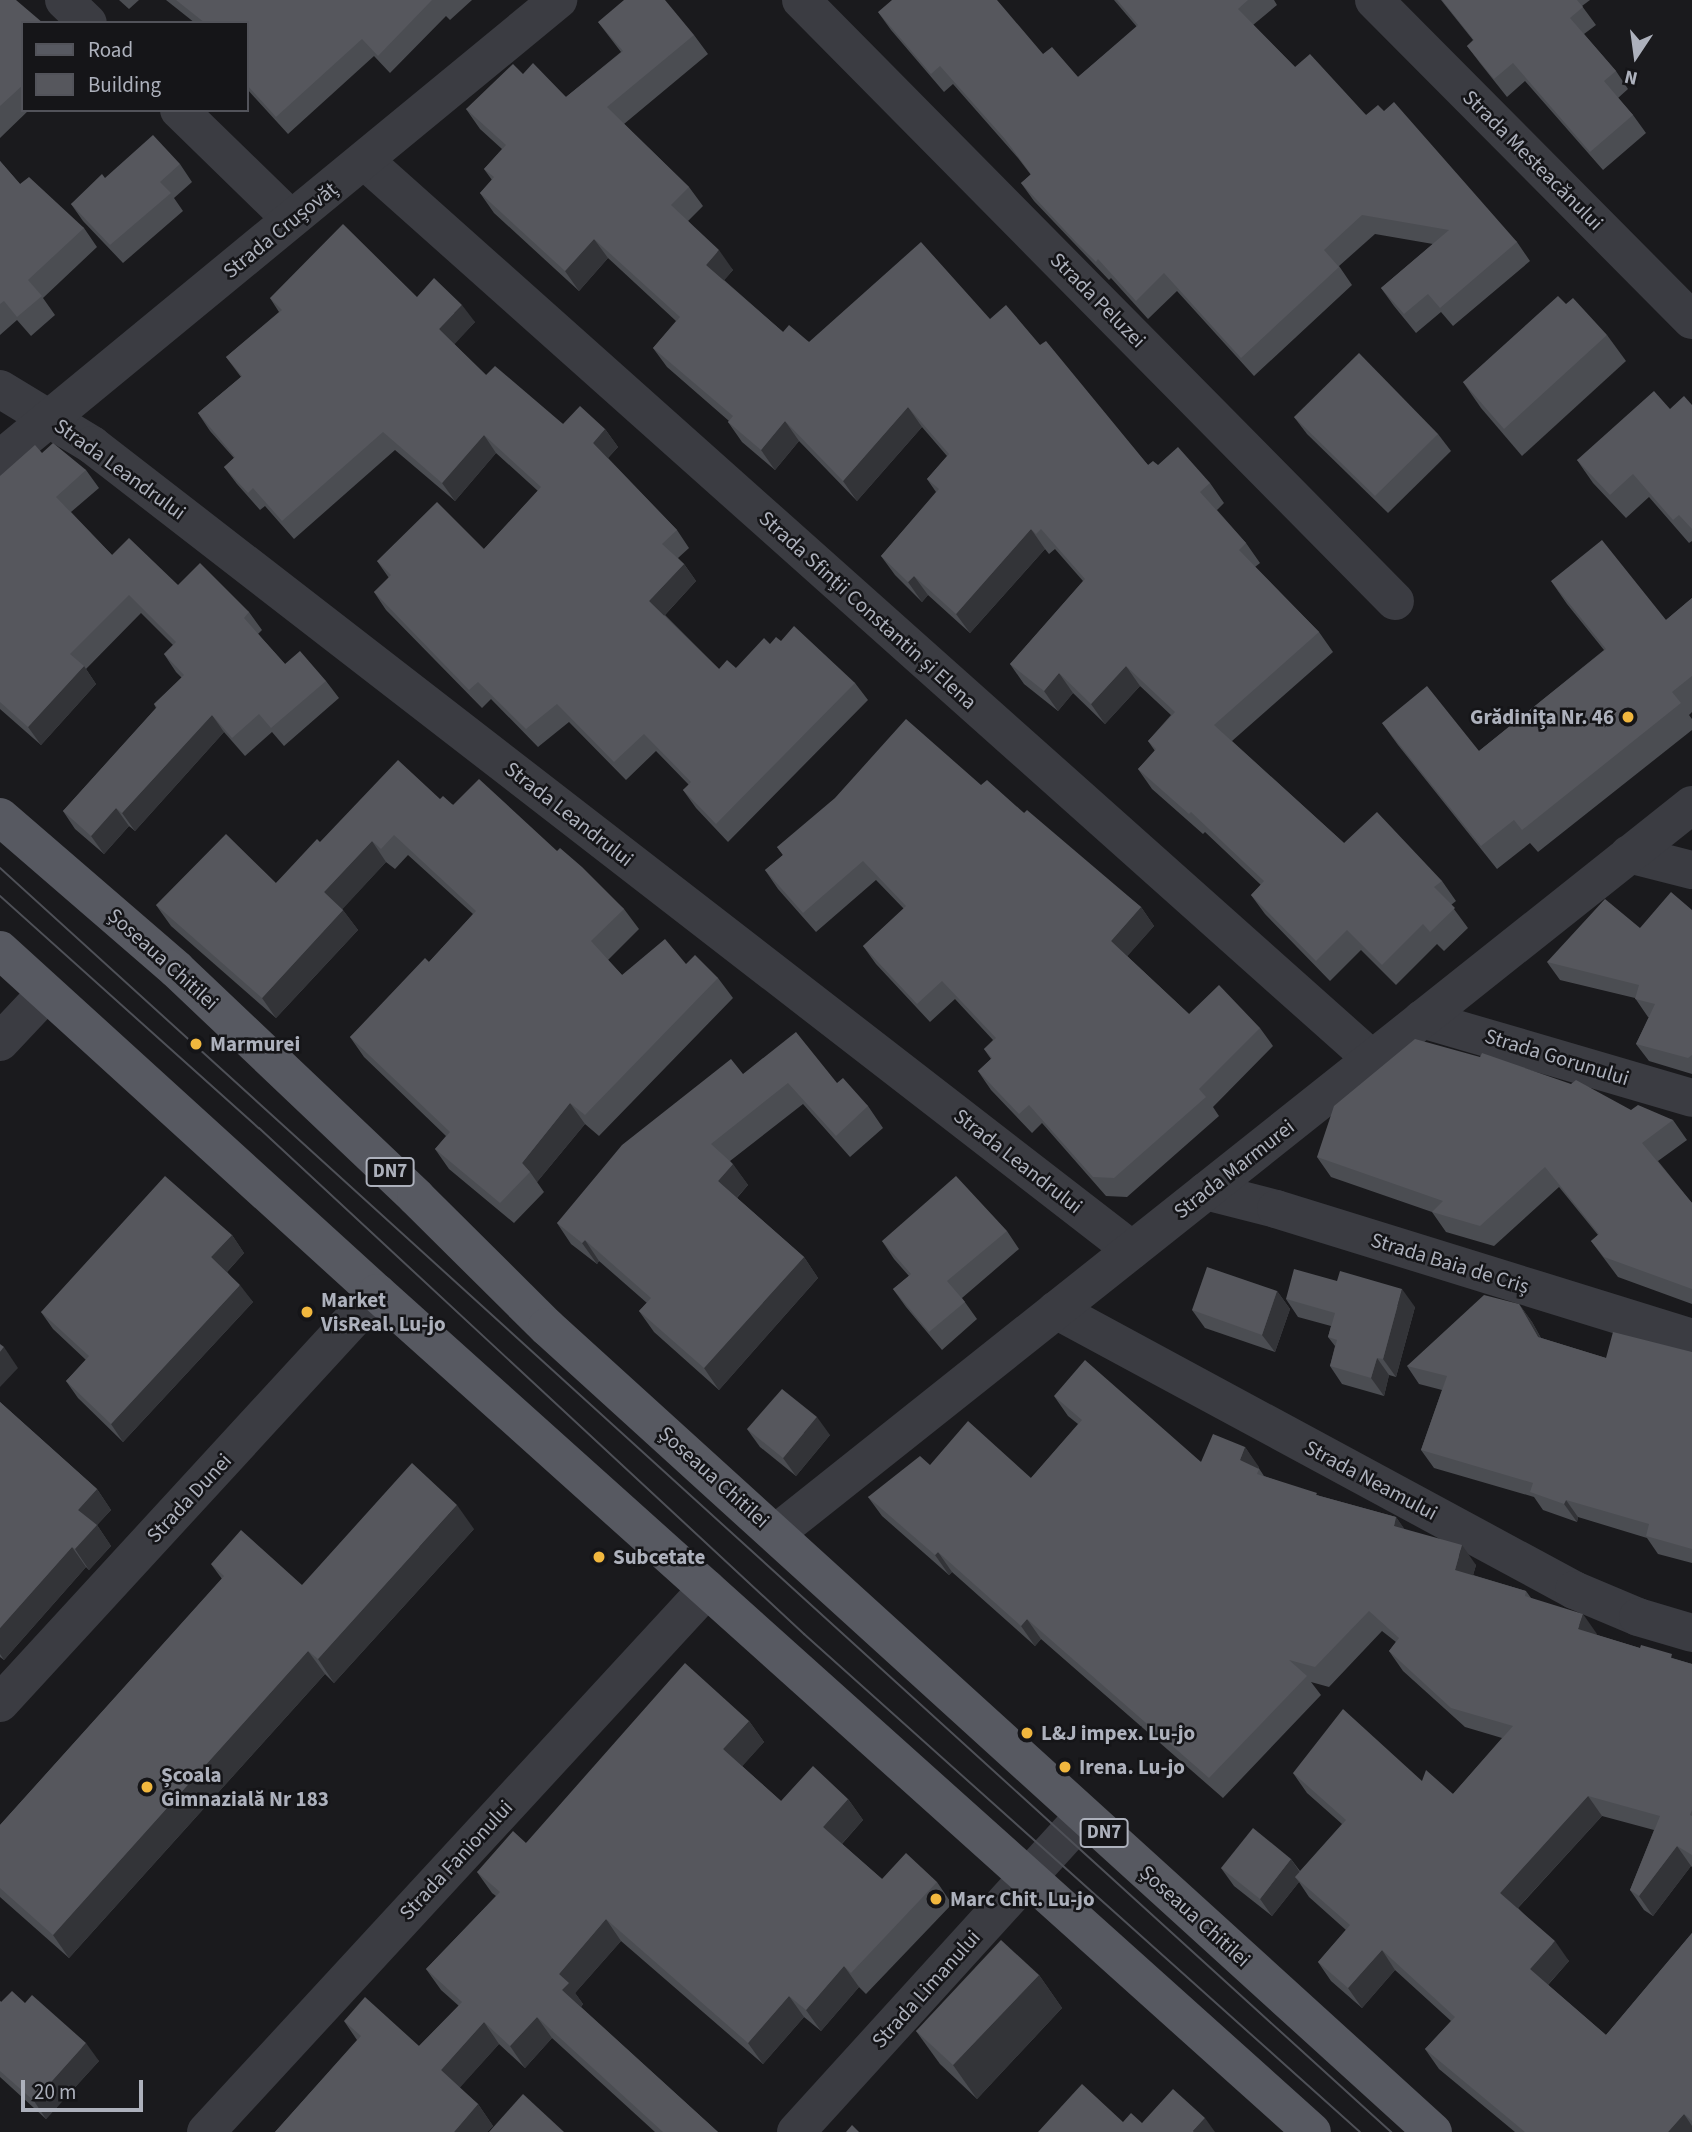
<!DOCTYPE html>
<meta charset="utf-8">
<style>
body{margin:0}
#map{position:relative;width:1692px;height:2132px;overflow:hidden;background:#1a1a1d;font-family:"Source Sans 3",sans-serif}
div>[style]{position:absolute}
[style*='--x']{left:calc(var(--x)*1px);top:calc(var(--y)*1px);width:calc(var(--w)*1px);rotate:calc(var(--a)*1deg)}
.minor>*{height:38px;margin:-19px;padding:0 19px;transform-origin:19px;border-radius:19px;background:#3b3c42}
.major>*{height:38px;margin:-19px;padding:0 19px;transform-origin:19px;border-radius:19px;background:#575961}
.tram>*{height:2px;margin:-1px;padding:0 1px;transform-origin:1px;border-radius:1px;background:#4e5057}
.wall>*{inset:0;background:#4b4d52}
.shaded-wall>*{inset:0;background:#333438}
.building>*{inset:0;background:#56575d}
.dots>*{width:19px;height:19px;translate:-50% -50%;box-sizing:border-box;border:4px solid #151518;border-radius:50%}
span{translate:-50% -50%;white-space:nowrap;text-align:center;line-height:1.15;-webkit-text-stroke:5px #151518;paint-order:stroke}
.shield-label span{padding:2px 5px;background:#151518;border:2px solid;border-radius:5px;-webkit-text-stroke-width:0}
.shield-label{font-size:19px;color:#adb1bc;font-weight:700}
.street-label{font-size:21px;color:#adb1bc}
.poi-label{font-size:21px;color:#adb1bc;font-weight:700}
.right{translate:-100% -50%;text-align:right}
.left{translate:0 -50%;text-align:left}
.legend{position:absolute;left:21px;top:21px;width:228px;height:91px;box-sizing:border-box;background:#151518;border:2px solid #52535a;margin:0;padding:9px 12px;list-style:none;font-size:21px;color:#adb1bc}
.legend li{display:flex;align-items:center;gap:14px;height:35px}
.legend b{width:35px;border:2px solid #52535a}
.north{position:absolute;left:1601px;top:21px;width:70px;height:70px;-webkit-text-stroke:5px #151518;paint-order:stroke;rotate:193deg;font-size:19px;font-weight:700;line-height:28px;text-align:center;color:#adb1bc}
.north::after{content:'';display:block;margin:auto;width:24px;height:32px;background:#adb1bc;clip-path:polygon(50% 0,100% 100%,50% 72%,0 100%)}
.scale{position:absolute;left:21px;top:2080px;width:122px;height:32px;box-sizing:border-box;border:4px solid #adb1bc;border-top:0;padding-left:9px;font-size:21px;line-height:24px;white-space:nowrap;color:#adb1bc;-webkit-text-stroke:5px #151518;paint-order:stroke}
</style>
<div id="map">
<div class="minor">
<i style="--x:64;--y:0;--w:33;--a:44"></i>
<i style="--x:801;--y:0;--w:845;--a:45.34"></i>
<i style="--x:1374;--y:0;--w:451;--a:45.2"></i>
<i style="--x:179;--y:110;--w:156;--a:44.2"></i>
<i style="--x:365;--y:161;--w:1349;--a:41.73"></i>
<i style="--x:0;--y:389;--w:108;--a:31.3"></i>
<i style="--x:92;--y:445;--w:1315;--a:37.74"></i>
<i style="--x:0;--y:459;--w:723;--a:-39.44"></i>
<i style="--x:1629;--y:854;--w:65;--a:14.3"></i>
<i style="--x:1422;--y:1019;--w:281;--a:16.3"></i>
<i style="--x:0;--y:1042;--w:67;--a:-46.8"></i>
<i style="--x:1206;--y:1191;--w:72;--a:14.4"></i>
<i style="--x:1276;--y:1209;--w:436;--a:17.2"></i>
<i style="--x:1056;--y:1310;--w:589;--a:28.39"></i>
<i style="--x:1574;--y:1590;--w:69;--a:22.9"></i>
<i style="--x:1638;--y:1617;--w:56;--a:16.5"></i>
<i style="--x:776;--y:1533;--w:1170;--a:-38.48"></i>
<i style="--x:0;--y:1703;--w:557;--a:-47.4"></i>
<i style="--x:206;--y:2132;--w:739;--a:-47.3"></i>
<i style="--x:796;--y:2132;--w:428;--a:-47.7"></i>
</div>
<div class="major">
<i style="--x:0;--y:817;--w:233;--a:40.8"></i>
<i style="--x:176;--y:969;--w:331;--a:43.5"></i>
<i style="--x:416;--y:1197;--w:185;--a:44.8"></i>
<i style="--x:547;--y:1327;--w:1197;--a:42.26"></i>
<i style="--x:0;--y:950;--w:510;--a:42.3"></i>
<i style="--x:377;--y:1293;--w:1256;--a:41.9"></i>
</div>
<div class="tram">
<i style="--x:0;--y:868;--w:1880;--a:42.26"></i>
<i style="--x:0;--y:896;--w:348;--a:41.9"></i>
<i style="--x:259;--y:1128;--w:744;--a:42.87"></i>
<i style="--x:804;--y:1634;--w:746;--a:41.85"></i>
</div>
<div class="wall">
<i style="clip-path:polygon(0 0,23px 23px,23px 110px,29px 110px,0 138px)"></i>
<i style="clip-path:polygon(119px 0,139px 0,129px 9px)"></i>
<i style="clip-path:polygon(166px 0,472px 0,450px 20px,446px 16px,390px 73px,374px 56px,288px 134px,247px 89px,247px 23px,195px 23px)"></i>
<i style="clip-path:polygon(1114px 0,1274px 0,1277px 5px,1253px 25px,1295px 67px,1366px 115px,1517px 242px,1530px 261px,1453px 326px,1441px 312px,1416px 333px,1394px 306px,1381px 288px,1433px 244px,1375px 234px,1339px 266px,1352px 285px,1254px 376px,1177px 291px,1148px 319px,1111px 278px,1109px 280px,1034px 201px,1021px 183px,1031px 175px,1018px 158px,953px 84px,944px 92px,891px 30px,878px 12px,1043px 54px,1078px 77px,1137px 27px)"></i>
<i style="clip-path:polygon(1441px 0,1590px 0,1582px 6px,1596px 25px,1584px 34px,1616px 71px,1628px 89px,1618px 98px,1633px 115px,1646px 133px,1603px 170px,1525px 81px,1507px 97px,1480px 63px,1467px 46px,1473px 40px)"></i>
<i style="clip-path:polygon(598px 22px,694px 35px,708px 54px,624px 124px,689px 187px,703px 206px,688px 221px,733px 270px,724px 280px,783px 332px,809px 342px,990px 319px,1040px 345px,1148px 465px,1158px 465px,1210px 483px,1224px 503px,1217px 510px,1246px 543px,1260px 563px,1255px 567px,1319px 632px,1333px 652px,1232px 741px,1344px 843px,1442px 881px,1456px 901px,1451px 905px,1468px 928px,1444px 951px,1437px 944px,1396px 985px,1361px 950px,1330px 981px,1265px 914px,1251px 895px,1261px 885px,1205px 832px,1203px 834px,1152px 789px,1138px 769px,1155px 751px,1148px 741px,1171px 715px,1140px 686px,1105px 724px,1073px 693px,1058px 711px,1024px 684px,1010px 664px,1083px 581px,1055px 549px,1049px 554px,1045px 549px,970px 633px,928px 595px,922px 602px,895px 575px,881px 556px,936px 492px,927px 479px,947px 456px,922px 427px,857px 501px,799px 441px,775px 470px,742px 442px,728px 422px,729px 421px,667px 367px,653px 348px,676px 321px,608px 258px,579px 291px,494px 213px,480px 193px,492px 180px,484px 169px,502px 149px,480px 129px,466px 109px,523px 74px,566px 97px,621px 52px)"></i>
<i style="clip-path:polygon(0 161px,20px 184px,84px 228px,97px 247px,43px 298px,55px 315px,31px 336px,17px 320px,0 335px)"></i>
<i style="clip-path:polygon(180px 164px,192px 182px,174px 198px,183px 211px,123px 263px,83px 221px,71px 204px,105px 178px)"></i>
<i style="clip-path:polygon(417px 297px,475px 322px,454px 344px,486px 375px,563px 424px,605px 429px,618px 447px,608px 458px,677px 530px,689px 548px,678px 558px,684px 564px,696px 581px,665px 615px,719px 669px,736px 668px,770px 644px,781px 641px,855px 683px,868px 700px,728px 842px,696px 808px,683px 790px,689px 785px,656px 751px,626px 780px,569px 722px,538px 747px,491px 699px,482px 708px,386px 610px,374px 592px,389px 578px,377px 561px,484px 549px,538px 491px,496px 453px,455px 501px,395px 450px,294px 539px,265px 506px,260px 510px,237px 484px,224px 467px,234px 458px,210px 431px,198px 413px,241px 377px,226px 357px,279px 312px,270px 298px)"></i>
<i style="clip-path:polygon(1607px 335px,1626px 361px,1522px 456px,1481px 408px,1463px 382px)"></i>
<i style="clip-path:polygon(1692px 405px,1692px 541px,1689px 543px,1649px 497px,1626px 518px,1593px 483px,1577px 460px,1670px 409px)"></i>
<i style="clip-path:polygon(1294px 417px,1438px 434px,1451px 451px,1388px 513px,1307px 434px)"></i>
<i style="clip-path:polygon(42px 453px,86px 470px,99px 488px,71px 512px,112px 555px,178px 585px,249px 612px,262px 630px,258px 634px,285px 664px,326px 681px,339px 698px,284px 746px,272px 732px,245px 756px,224px 732px,135px 831px,129px 826px,104px 854px,75px 829px,63px 811px,156px 708px,154px 704px,182px 678px,176px 672px,164px 654px,173px 645px,141px 613px,86px 669px,96px 684px,41px 745px,0 709px,0 476px)"></i>
<i style="clip-path:polygon(1551px 581px,1666px 620px,1692px 598px,1692px 712px,1689px 715px,1692px 719px,1692px 730px,1538px 852px,1530px 843px,1497px 869px,1398px 745px,1382px 723px,1479px 751px,1604px 650px,1567px 604px)"></i>
<i style="clip-path:polygon(981px 785px,1024px 813px,1141px 907px,1154px 926px,1127px 956px,1189px 1014px,1260px 1028px,1273px 1046px,1213px 1107px,1219px 1116px,1127px 1197px,1106px 1196px,1042px 1123px,1032px 1133px,991px 1090px,978px 1071px,991px 1059px,984px 1049px,993px 1040px,955px 999px,930px 1022px,876px 964px,863px 946px,904px 909px,876px 880px,816px 932px,778px 889px,765px 870px,783px 855px,777px 847px)"></i>
<i style="clip-path:polygon(440px 799px,557px 851px,624px 909px,639px 929px,608px 960px,622px 975px,686px 964px,718px 978px,733px 998px,599px 1136px,585px 1124px,537px 1182px,544px 1192px,514px 1223px,449px 1169px,435px 1149px,446px 1136px,364px 1057px,350px 1037px,429px 962px,473px 914px,408px 855px,395px 869px,386px 862px,342px 909px,358px 930px,276px 1018px,171px 926px,156px 905px,276px 883px,320px 842px)"></i>
<i style="clip-path:polygon(1692px 910px,1692px 1074px,1649px 1061px,1636px 1044px,1649px 1017px,1648px 1017px,1635px 998px,1560px 980px,1547px 962px,1640px 928px)"></i>
<i style="clip-path:polygon(743px 1074px,837px 1083px,868px 1106px,883px 1128px,850px 1157px,803px 1104px,730px 1161px,748px 1185px,737px 1198px,804px 1257px,818px 1278px,719px 1390px,654px 1332px,639px 1311px,647px 1303px,599px 1261px,597px 1264px,571px 1244px,557px 1223px)"></i>
<i style="clip-path:polygon(1631px 1110px,1673px 1120px,1687px 1140px,1658px 1161px,1692px 1203px,1692px 1304px,1618px 1277px,1591px 1241px,1598px 1235px,1559px 1187px,1494px 1246px,1446px 1232px,1432px 1212px,1331px 1177px,1317px 1157px)"></i>
<i style="clip-path:polygon(1007px 1231px,1019px 1249px,962px 1298px,977px 1319px,942px 1350px,906px 1307px,893px 1289px,909px 1276px,894px 1259px,882px 1241px)"></i>
<i style="clip-path:polygon(232px 1235px,244px 1253px,227px 1272px,253px 1302px,123px 1442px,78px 1398px,66px 1381px,86px 1360px,53px 1329px,41px 1312px)"></i>
<i style="clip-path:polygon(1277px 1291px,1290px 1309px,1275px 1352px,1205px 1328px,1192px 1310px)"></i>
<i style="clip-path:polygon(1286px 1299px,1415px 1307px,1396px 1377px,1389px 1375px,1384px 1396px,1342px 1384px,1330px 1366px,1335px 1346px,1328px 1337px,1331px 1326px,1298px 1317px)"></i>
<i style="clip-path:polygon(1519px 1304px,1532px 1322px,1541px 1338px,1606px 1358px,1692px 1352px,1692px 1563px,1658px 1554px,1647px 1538px,1578px 1517px,1577px 1522px,1543px 1510px,1534px 1497px,1434px 1468px,1421px 1450px,1442px 1390px,1419px 1384px,1407px 1366px)"></i>
<i style="clip-path:polygon(1054px 1396px,1201px 1462px,1245px 1447px,1264px 1476px,1320px 1496px,1396px 1517px,1404px 1529px,1476px 1565px,1473px 1575px,1526px 1591px,1531px 1598px,1597px 1635px,1692px 1664px,1692px 1867px,1691px 1866px,1653px 1916px,1644px 1910px,1630px 1890px,1654px 1830px,1602px 1816px,1518px 1908px,1569px 1961px,1548px 1985px,1606px 2035px,1692px 1933px,1692px 2132px,1515px 2132px,1439px 2069px,1425px 2049px,1451px 2021px,1395px 1970px,1362px 2008px,1331px 1981px,1318px 1962px,1346px 1930px,1309px 1897px,1299px 1882px,1272px 1916px,1234px 1886px,1221px 1868px,1291px 1859px,1300px 1871px,1342px 1824px,1307px 1793px,1293px 1773px,1422px 1781px,1453px 1794px,1502px 1738px,1465px 1727px,1403px 1671px,1389px 1651px,1396px 1642px,1382px 1631px,1329px 1687px,1311px 1682px,1321px 1695px,1223px 1798px,1041px 1639px,1035px 1646px,952px 1572px,949px 1575px,882px 1516px,868px 1497px,930px 1465px,1031px 1478px,1078px 1424px,1068px 1416px)"></i>
<i style="clip-path:polygon(0 1402px,97px 1489px,111px 1510px,97px 1525px,111px 1546px,89px 1570px,86px 1567px,4px 1660px,0 1657px)"></i>
<i style="clip-path:polygon(747px 1429px,830px 1435px,796px 1476px,760px 1447px)"></i>
<i style="clip-path:polygon(474px 1529px,334px 1683px,325px 1674px,69px 1958px,0 1897px,0 1825px,222px 1579px,211px 1564px,302px 1585px)"></i>
<i style="clip-path:polygon(749px 1721px,764px 1742px,742px 1766px,781px 1801px,848px 1799px,863px 1820px,842px 1844px,882px 1879px,937px 1882px,952px 1904px,866px 1994px,859px 1987px,821px 2031px,804px 2017px,763px 2064px,621px 1941px,575px 1993px,583px 2004px,581px 2007px,718px 2132px,655px 2132px,552px 2038px,525px 2068px,499px 2044px,459px 2088px,478px 2104px,493px 2126px,487px 2132px,275px 2132px,357px 2040px,344px 2021px,419px 2046px,459px 2006px,441px 1990px,426px 1969px,496px 1896px,492px 1893px,477px 1872px,526px 1843px)"></i>
<i style="clip-path:polygon(1039px 1975px,1062px 2008px,977px 2099px,940px 2064px,916px 2031px)"></i>
<i style="clip-path:polygon(0 2001px,1px 2002px,25px 2003px,99px 2061px,46px 2119px,0 2077px)"></i>
</div>
<div class="shaded-wall">
<i style="clip-path:polygon(594px 239px,608px 258px,579px 291px,565px 271px)"></i>
<i style="clip-path:polygon(719px 250px,733px 270px,720px 285px,706px 265px)"></i>
<i style="clip-path:polygon(462px 305px,475px 322px,452px 347px,439px 329px)"></i>
<i style="clip-path:polygon(908px 407px,922px 427px,857px 501px,843px 481px)"></i>
<i style="clip-path:polygon(785px 421px,799px 441px,775px 470px,761px 450px)"></i>
<i style="clip-path:polygon(605px 429px,618px 447px,605px 461px,593px 443px)"></i>
<i style="clip-path:polygon(484px 435px,496px 453px,455px 501px,442px 483px)"></i>
<i style="clip-path:polygon(1031px 529px,1045px 549px,970px 633px,956px 614px)"></i>
<i style="clip-path:polygon(684px 564px,696px 581px,662px 618px,649px 601px)"></i>
<i style="clip-path:polygon(914px 576px,928px 595px,922px 602px,908px 582px)"></i>
<i style="clip-path:polygon(84px 666px,96px 684px,41px 745px,28px 727px)"></i>
<i style="clip-path:polygon(1126px 666px,1140px 686px,1105px 724px,1091px 704px)"></i>
<i style="clip-path:polygon(1059px 673px,1073px 693px,1058px 711px,1044px 691px)"></i>
<i style="clip-path:polygon(212px 715px,224px 732px,135px 831px,122px 813px)"></i>
<i style="clip-path:polygon(116px 808px,129px 826px,104px 854px,91px 836px)"></i>
<i style="clip-path:polygon(372px 841px,386px 862px,339px 913px,324px 892px)"></i>
<i style="clip-path:polygon(1141px 907px,1154px 926px,1124px 960px,1111px 941px)"></i>
<i style="clip-path:polygon(343px 910px,358px 930px,276px 1018px,262px 998px)"></i>
<i style="clip-path:polygon(570px 1103px,585px 1124px,537px 1182px,530px 1172px,522px 1163px)"></i>
<i style="clip-path:polygon(733px 1164px,748px 1185px,733px 1202px,718px 1181px)"></i>
<i style="clip-path:polygon(232px 1235px,244px 1253px,224px 1275px,211px 1257px)"></i>
<i style="clip-path:polygon(585px 1240px,599px 1261px,597px 1264px,582px 1243px)"></i>
<i style="clip-path:polygon(804px 1257px,818px 1278px,719px 1390px,704px 1368px)"></i>
<i style="clip-path:polygon(240px 1285px,253px 1302px,123px 1442px,111px 1424px)"></i>
<i style="clip-path:polygon(1402px 1289px,1415px 1307px,1396px 1377px,1383px 1359px)"></i>
<i style="clip-path:polygon(1277px 1291px,1290px 1309px,1275px 1352px,1262px 1335px)"></i>
<i style="clip-path:polygon(1519px 1304px,1532px 1322px,1550px 1355px,1538px 1337px)"></i>
<i style="clip-path:polygon(4px 1347px,18px 1368px,0 1387px,0 1352px)"></i>
<i style="clip-path:polygon(1377px 1358px,1389px 1375px,1384px 1396px,1371px 1378px)"></i>
<i style="clip-path:polygon(817px 1417px,830px 1435px,796px 1476px,783px 1458px)"></i>
<i style="clip-path:polygon(1245px 1447px,1259px 1467px,1254px 1480px,1240px 1460px)"></i>
<i style="clip-path:polygon(97px 1489px,111px 1510px,97px 1525px,111px 1546px,89px 1570px,75px 1549px,78px 1510px)"></i>
<i style="clip-path:polygon(1566px 1500px,1578px 1517px,1577px 1522px,1564px 1504px)"></i>
<i style="clip-path:polygon(457px 1505px,474px 1529px,334px 1683px,318px 1659px)"></i>
<i style="clip-path:polygon(1396px 1517px,1410px 1537px,1394px 1526px)"></i>
<i style="clip-path:polygon(1462px 1545px,1476px 1565px,1469px 1590px,1455px 1570px)"></i>
<i style="clip-path:polygon(72px 1547px,86px 1567px,4px 1660px,0 1654px,0 1628px)"></i>
<i style="clip-path:polygon(938px 1552px,952px 1572px,949px 1575px,935px 1555px)"></i>
<i style="clip-path:polygon(1583px 1614px,1597px 1634px,1592px 1649px,1578px 1629px)"></i>
<i style="clip-path:polygon(1027px 1619px,1041px 1639px,1035px 1646px,1021px 1626px)"></i>
<i style="clip-path:polygon(308px 1651px,325px 1674px,69px 1958px,53px 1935px)"></i>
<i style="clip-path:polygon(749px 1721px,764px 1742px,738px 1771px,723px 1749px)"></i>
<i style="clip-path:polygon(1588px 1796px,1602px 1816px,1514px 1912px,1500px 1893px)"></i>
<i style="clip-path:polygon(848px 1799px,863px 1820px,838px 1848px,823px 1827px)"></i>
<i style="clip-path:polygon(1677px 1846px,1691px 1866px,1653px 1916px,1639px 1896px)"></i>
<i style="clip-path:polygon(1291px 1859px,1303px 1877px,1295px 1877px,1299px 1882px,1272px 1916px,1260px 1899px)"></i>
<i style="clip-path:polygon(606px 1919px,621px 1941px,575px 1993px,583px 2004px,577px 2011px,562px 1990px,559px 1974px)"></i>
<i style="clip-path:polygon(1555px 1941px,1569px 1961px,1544px 1989px,1530px 1969px)"></i>
<i style="clip-path:polygon(1382px 1950px,1395px 1970px,1362px 2008px,1348px 1988px)"></i>
<i style="clip-path:polygon(844px 1966px,859px 1987px,821px 2031px,806px 2010px)"></i>
<i style="clip-path:polygon(1039px 1975px,1062px 2008px,977px 2099px,953px 2065px)"></i>
<i style="clip-path:polygon(789px 1996px,804px 2017px,763px 2064px,748px 2043px)"></i>
<i style="clip-path:polygon(537px 2017px,552px 2038px,525px 2068px,510px 2046px)"></i>
<i style="clip-path:polygon(484px 2022px,499px 2044px,456px 2092px,441px 2070px)"></i>
<i style="clip-path:polygon(86px 2043px,99px 2061px,46px 2119px,34px 2101px)"></i>
<i style="clip-path:polygon(478px 2104px,493px 2126px,487px 2132px,454px 2132px)"></i>
<i style="clip-path:polygon(1684px 2114px,1692px 2126px,1692px 2132px,1668px 2132px)"></i>
<i style="clip-path:polygon(1205px 2118px,1215px 2132px,1194px 2132px,1193px 2131px)"></i>
</div>
<div class="building">
<i style="clip-path:polygon(0 0,16px 0,43px 23px,23px 23px,23px 85px,0 106px)"></i>
<i style="clip-path:polygon(176px 0,432px 0,378px 56px,362px 39px,276px 117px,247px 85px,247px 23px,205px 23px)"></i>
<i style="clip-path:polygon(624px 0,665px 0,694px 35px,607px 107px,689px 187px,671px 205px,719px 250px,706px 265px,783px 332px,789px 325px,809px 342px,921px 242px,990px 319px,1006px 305px,1040px 345px,1046px 341px,1148px 465px,1153px 461px,1158px 465px,1178px 447px,1210px 483px,1200px 492px,1246px 543px,1239px 550px,1319px 632px,1214px 725px,1344px 843px,1377px 812px,1442px 881px,1434px 887px,1455px 908px,1430px 932px,1423px 924px,1382px 965px,1347px 930px,1316px 961px,1251px 895px,1264px 881px,1191px 812px,1189px 814px,1138px 769px,1156px 749px,1148px 741px,1175px 712px,1126px 666px,1091px 704px,1059px 673px,1044px 691px,1010px 664px,1085px 579px,1041px 529px,1036px 534px,1031px 529px,956px 614px,914px 576px,908px 582px,881px 556px,939px 489px,927px 479px,949px 454px,908px 407px,843px 481px,785px 421px,761px 450px,728px 422px,733px 416px,653px 348px,680px 317px,594px 239px,565px 271px,480px 193px,494px 177px,484px 169px,506px 145px,466px 109px,513px 64px,523px 74px,533px 63px,566px 97px,623px 51px,598px 22px)"></i>
<i style="clip-path:polygon(892px 0,997px 0,1043px 54px,1052px 47px,1078px 77px,1138px 25px,1117px 0,1248px 0,1238px 9px,1295px 67px,1310px 54px,1366px 115px,1378px 105px,1384px 111px,1394px 102px,1517px 242px,1440px 308px,1428px 294px,1404px 314px,1381px 288px,1449px 230px,1362px 215px,1324px 250px,1339px 267px,1241px 358px,1164px 273px,1136px 301px,1098px 259px,1096px 262px,1075px 241px,1021px 183px,1031px 174px,1005px 139px,940px 66px,931px 74px,878px 12px)"></i>
<i style="clip-path:polygon(1442px 0,1577px 0,1583px 7px,1570px 18px,1616px 71px,1604px 81px,1633px 115px,1590px 152px,1513px 63px,1494px 79px,1467px 46px,1474px 40px)"></i>
<i style="clip-path:polygon(153px 135px,180px 164px,160px 182px,171px 193px,110px 245px,71px 204px,102px 174px,105px 178px)"></i>
<i style="clip-path:polygon(0 161px,20px 184px,29px 177px,84px 228px,28px 280px,42px 296px,17px 317px,4px 301px,0 304px)"></i>
<i style="clip-path:polygon(343px 224px,417px 297px,434px 278px,462px 305px,439px 329px,486px 375px,495px 366px,563px 424px,580px 406px,605px 429px,593px 443px,677px 530px,662px 544px,684px 564px,649px 601px,719px 669px,727px 660px,736px 668px,764px 638px,770px 644px,776px 637px,781px 641px,794px 626px,855px 683px,716px 824px,683px 790px,691px 782px,644px 734px,614px 762px,557px 704px,526px 729px,478px 682px,469px 690px,374px 592px,391px 575px,377px 561px,437px 502px,484px 549px,541px 487px,484px 435px,442px 483px,383px 432px,282px 521px,253px 488px,248px 493px,224px 467px,235px 457px,198px 413px,242px 376px,226px 357px,282px 310px,270px 298px)"></i>
<i style="clip-path:polygon(1558px 296px,1566px 304px,1573px 298px,1607px 335px,1504px 429px,1463px 382px)"></i>
<i style="clip-path:polygon(1359px 353px,1438px 434px,1375px 496px,1294px 417px)"></i>
<i style="clip-path:polygon(1654px 391px,1670px 409px,1684px 396px,1692px 405px,1692px 529px,1679px 515px,1673px 520px,1633px 474px,1610px 495px,1577px 460px)"></i>
<i style="clip-path:polygon(53px 443px,86px 470px,56px 497px,112px 555px,129px 538px,178px 585px,200px 563px,249px 612px,244px 618px,285px 664px,300px 651px,326px 681px,271px 728px,259px 714px,232px 738px,212px 715px,122px 813px,116px 808px,91px 836px,63px 811px,157px 707px,154px 704px,184px 675px,164px 654px,176px 642px,129px 595px,70px 654px,84px 666px,28px 727px,0 702px,0 476px,35px 445px,42px 453px)"></i>
<i style="clip-path:polygon(1602px 540px,1666px 620px,1692px 598px,1692px 676px,1672px 692px,1681px 703px,1522px 830px,1514px 820px,1481px 846px,1382px 723px,1427px 686px,1479px 751px,1606px 649px,1551px 581px)"></i>
<i style="clip-path:polygon(906px 719px,981px 785px,987px 780px,1024px 813px,1027px 810px,1141px 907px,1111px 941px,1189px 1014px,1219px 985px,1260px 1028px,1199px 1089px,1206px 1097px,1114px 1178px,1093px 1177px,1029px 1105px,1019px 1114px,978px 1071px,992px 1058px,984px 1049px,996px 1038px,942px 981px,917px 1004px,863px 946px,906px 906px,863px 861px,803px 913px,765px 870px,783px 855px,777px 847px,835px 798px)"></i>
<i style="clip-path:polygon(398px 760px,440px 799px,443px 796px,453px 805px,479px 779px,557px 851px,560px 848px,582px 867px,624px 909px,591px 941px,622px 975px,665px 939px,686px 964px,695px 955px,718px 978px,585px 1115px,570px 1103px,522px 1163px,530px 1172px,500px 1203px,435px 1149px,450px 1132px,350px 1037px,425px 958px,429px 962px,476px 911px,394px 835px,381px 849px,372px 841px,324px 892px,343px 910px,262px 998px,156px 905px,226px 834px,276px 883px,317px 839px,320px 842px)"></i>
<i style="clip-path:polygon(1671px 892px,1692px 910px,1692px 1055px,1688px 1058px,1636px 1044px,1655px 1004px,1635px 999px,1639px 985px,1547px 962px,1605px 899px,1640px 928px)"></i>
<i style="clip-path:polygon(796px 1032px,837px 1083px,843px 1078px,868px 1106px,836px 1136px,788px 1083px,711px 1144px,733px 1164px,718px 1181px,804px 1257px,704px 1368px,639px 1311px,651px 1298px,585px 1240px,582px 1243px,557px 1223px,622px 1145px,731px 1059px,743px 1074px)"></i>
<i style="clip-path:polygon(1415px 1039px,1480px 1057px,1482px 1053px,1571px 1084px,1576px 1080px,1631px 1110px,1638px 1105px,1673px 1120px,1642px 1143px,1692px 1203px,1692px 1289px,1604px 1257px,1591px 1241px,1599px 1234px,1545px 1167px,1480px 1226px,1432px 1212px,1443px 1201px,1317px 1157px,1334px 1106px)"></i>
<i style="clip-path:polygon(165px 1176px,232px 1235px,211px 1257px,240px 1285px,111px 1424px,66px 1381px,89px 1356px,41px 1312px)"></i>
<i style="clip-path:polygon(956px 1176px,1007px 1231px,947px 1281px,965px 1302px,929px 1332px,893px 1289px,911px 1274px,882px 1241px)"></i>
<i style="clip-path:polygon(1207px 1267px,1277px 1291px,1262px 1335px,1192px 1310px)"></i>
<i style="clip-path:polygon(1294px 1269px,1337px 1281px,1340px 1271px,1402px 1289px,1383px 1359px,1377px 1358px,1371px 1378px,1330px 1366px,1337px 1340px,1328px 1337px,1335px 1313px,1286px 1299px)"></i>
<i style="clip-path:polygon(1484px 1295px,1519px 1304px,1538px 1337px,1606px 1358px,1613px 1332px,1692px 1352px,1692px 1549px,1646px 1536px,1649px 1524px,1566px 1500px,1564px 1504px,1530px 1492px,1533px 1483px,1421px 1450px,1447px 1376px,1407px 1366px)"></i>
<i style="clip-path:polygon(0 1344px,4px 1347px,0 1352px)"></i>
<i style="clip-path:polygon(1085px 1360px,1201px 1462px,1213px 1434px,1245px 1447px,1240px 1460px,1259px 1469px,1257px 1474px,1317px 1493px,1316px 1495px,1396px 1517px,1394px 1526px,1462px 1545px,1455px 1570px,1526px 1591px,1525px 1596px,1583px 1614px,1578px 1629px,1640px 1648px,1641px 1645px,1672px 1654px,1671px 1658px,1692px 1664px,1692px 1810px,1690px 1815px,1692px 1816px,1692px 1855px,1677px 1846px,1639px 1896px,1630px 1890px,1660px 1816px,1588px 1796px,1500px 1893px,1555px 1941px,1530px 1969px,1606px 2035px,1692px 1933px,1692px 2121px,1684px 2114px,1668px 2132px,1525px 2132px,1425px 2049px,1455px 2017px,1382px 1950px,1348px 1988px,1318px 1962px,1350px 1925px,1295px 1877px,1346px 1820px,1293px 1773px,1343px 1709px,1422px 1781px,1426px 1770px,1453px 1794px,1513px 1726px,1451px 1708px,1389px 1651px,1399px 1638px,1369px 1611px,1315px 1667px,1289px 1660px,1307px 1676px,1209px 1778px,1027px 1619px,1021px 1626px,938px 1552px,935px 1555px,868px 1497px,920px 1456px,930px 1465px,968px 1421px,1031px 1478px,1082px 1420px,1054px 1396px)"></i>
<i style="clip-path:polygon(782px 1389px,817px 1417px,783px 1458px,747px 1429px)"></i>
<i style="clip-path:polygon(0 1402px,97px 1489px,78px 1510px,97px 1525px,75px 1549px,72px 1547px,0 1628px)"></i>
<i style="clip-path:polygon(412px 1463px,457px 1505px,318px 1659px,308px 1651px,53px 1935px,0 1888px,0 1825px,224px 1576px,211px 1564px,241px 1530px,302px 1585px)"></i>
<i style="clip-path:polygon(685px 1663px,749px 1721px,723px 1749px,781px 1801px,813px 1766px,848px 1799px,823px 1827px,882px 1879px,906px 1853px,937px 1882px,851px 1973px,844px 1966px,806px 2010px,789px 1996px,748px 2043px,606px 1919px,559px 1974px,569px 1983px,562px 1990px,718px 2132px,663px 2132px,537px 2017px,510px 2046px,484px 2022px,441px 2070px,478px 2104px,454px 2132px,275px 2132px,361px 2036px,344px 2021px,365px 1997px,419px 2046px,462px 2002px,426px 1969px,500px 1892px,477px 1872px,513px 1831px,526px 1843px)"></i>
<i style="clip-path:polygon(1253px 1828px,1291px 1859px,1260px 1899px,1221px 1868px)"></i>
<i style="clip-path:polygon(1001px 1940px,1039px 1975px,953px 2065px,916px 2031px)"></i>
<i style="clip-path:polygon(12px 1991px,25px 2003px,32px 1995px,86px 2043px,34px 2101px,0 2071px,0 2001px,1px 2002px)"></i>
<i style="clip-path:polygon(1082px 2084px,1123px 2122px,1131px 2113px,1142px 2123px,1173px 2089px,1205px 2118px,1193px 2131px,1194px 2132px,1038px 2132px)"></i>
<i style="clip-path:polygon(523px 2094px,564px 2132px,489px 2132px)"></i>
<i style="clip-path:polygon(852px 2125px,859px 2132px,846px 2132px)"></i>
</div>
<div class="dots">
<i style="left:1628px;top:717px;background:#f1b73e"></i>
<i style="left:196px;top:1044px;background:#f1b73e"></i>
<i style="left:307px;top:1312px;background:#f1b73e"></i>
<i style="left:599px;top:1557px;background:#f1b73e"></i>
<i style="left:1027px;top:1733px;background:#f1b73e"></i>
<i style="left:1065px;top:1767px;background:#f1b73e"></i>
<i style="left:147px;top:1787px;background:#f1b73e"></i>
<i style="left:936px;top:1899px;background:#f1b73e"></i>
</div>
<div class="shield-label">
<span style="left:390px;top:1172px">DN7</span>
<span style="left:1104px;top:1833px">DN7</span>
</div>
<div class="street-label">
<span style="left:1533px;top:160px;rotate:45deg">Strada Mesteacănului</span>
<span style="left:280px;top:230px;rotate:-39deg">Strada Crușovăț</span>
<span style="left:1098px;top:300px;rotate:45deg">Strada Peluzei</span>
<span style="left:120px;top:469px;rotate:36deg">Strada Leandrului</span>
<span style="left:868px;top:610px;rotate:42deg">Strada Sfinții Constantin și Elena</span>
<span style="left:569px;top:814px;rotate:38deg">Strada Leandrului</span>
<span style="left:163px;top:959px;rotate:42deg">Șoseaua Chitilei</span>
<span style="left:1557px;top:1057px;rotate:17deg">Strada Gorunului</span>
<span style="left:1018px;top:1161px;rotate:38deg">Strada Leandrului</span>
<span style="left:1234px;top:1169px;rotate:-38deg">Strada Marmurei</span>
<span style="left:1450px;top:1263px;rotate:17deg">Strada Baia de Criș</span>
<span style="left:714px;top:1477px;rotate:42deg">Șoseaua Chitilei</span>
<span style="left:1371px;top:1480px;rotate:28deg">Strada Neamului</span>
<span style="left:189px;top:1498px;rotate:-47deg">Strada Dunei</span>
<span style="left:456px;top:1860px;rotate:-47deg">Strada Fanionului</span>
<span style="left:1195px;top:1916px;rotate:42deg">Șoseaua Chitilei</span>
<span style="left:926px;top:1989px;rotate:-48deg">Strada Limanului</span>
</div>
<div class="poi-label">
<span class="right" style="left:1614px;top:717px">Grădinița Nr. 46</span>
<span class="left" style="left:210px;top:1044px">Marmurei</span>
<span class="left" style="left:321px;top:1312px">Market<br>VisReal. Lu-jo</span>
<span class="left" style="left:613px;top:1557px">Subcetate</span>
<span class="left" style="left:1041px;top:1733px">L&amp;J impex. Lu-jo</span>
<span class="left" style="left:1079px;top:1767px">Irena. Lu-jo</span>
<span class="left" style="left:161px;top:1787px">Școala<br>Gimnazială Nr 183</span>
<span class="left" style="left:950px;top:1899px">Marc Chit. Lu-jo</span>
</div>
<ul class="legend">
<li><b style="height:9px;background:#575961"></b>Road</li>
<li><b style="height:19px;background:#56575d"></b>Building</li>
</ul>
<div class="north">N</div>
<div class="scale">20 m</div>
</div>
